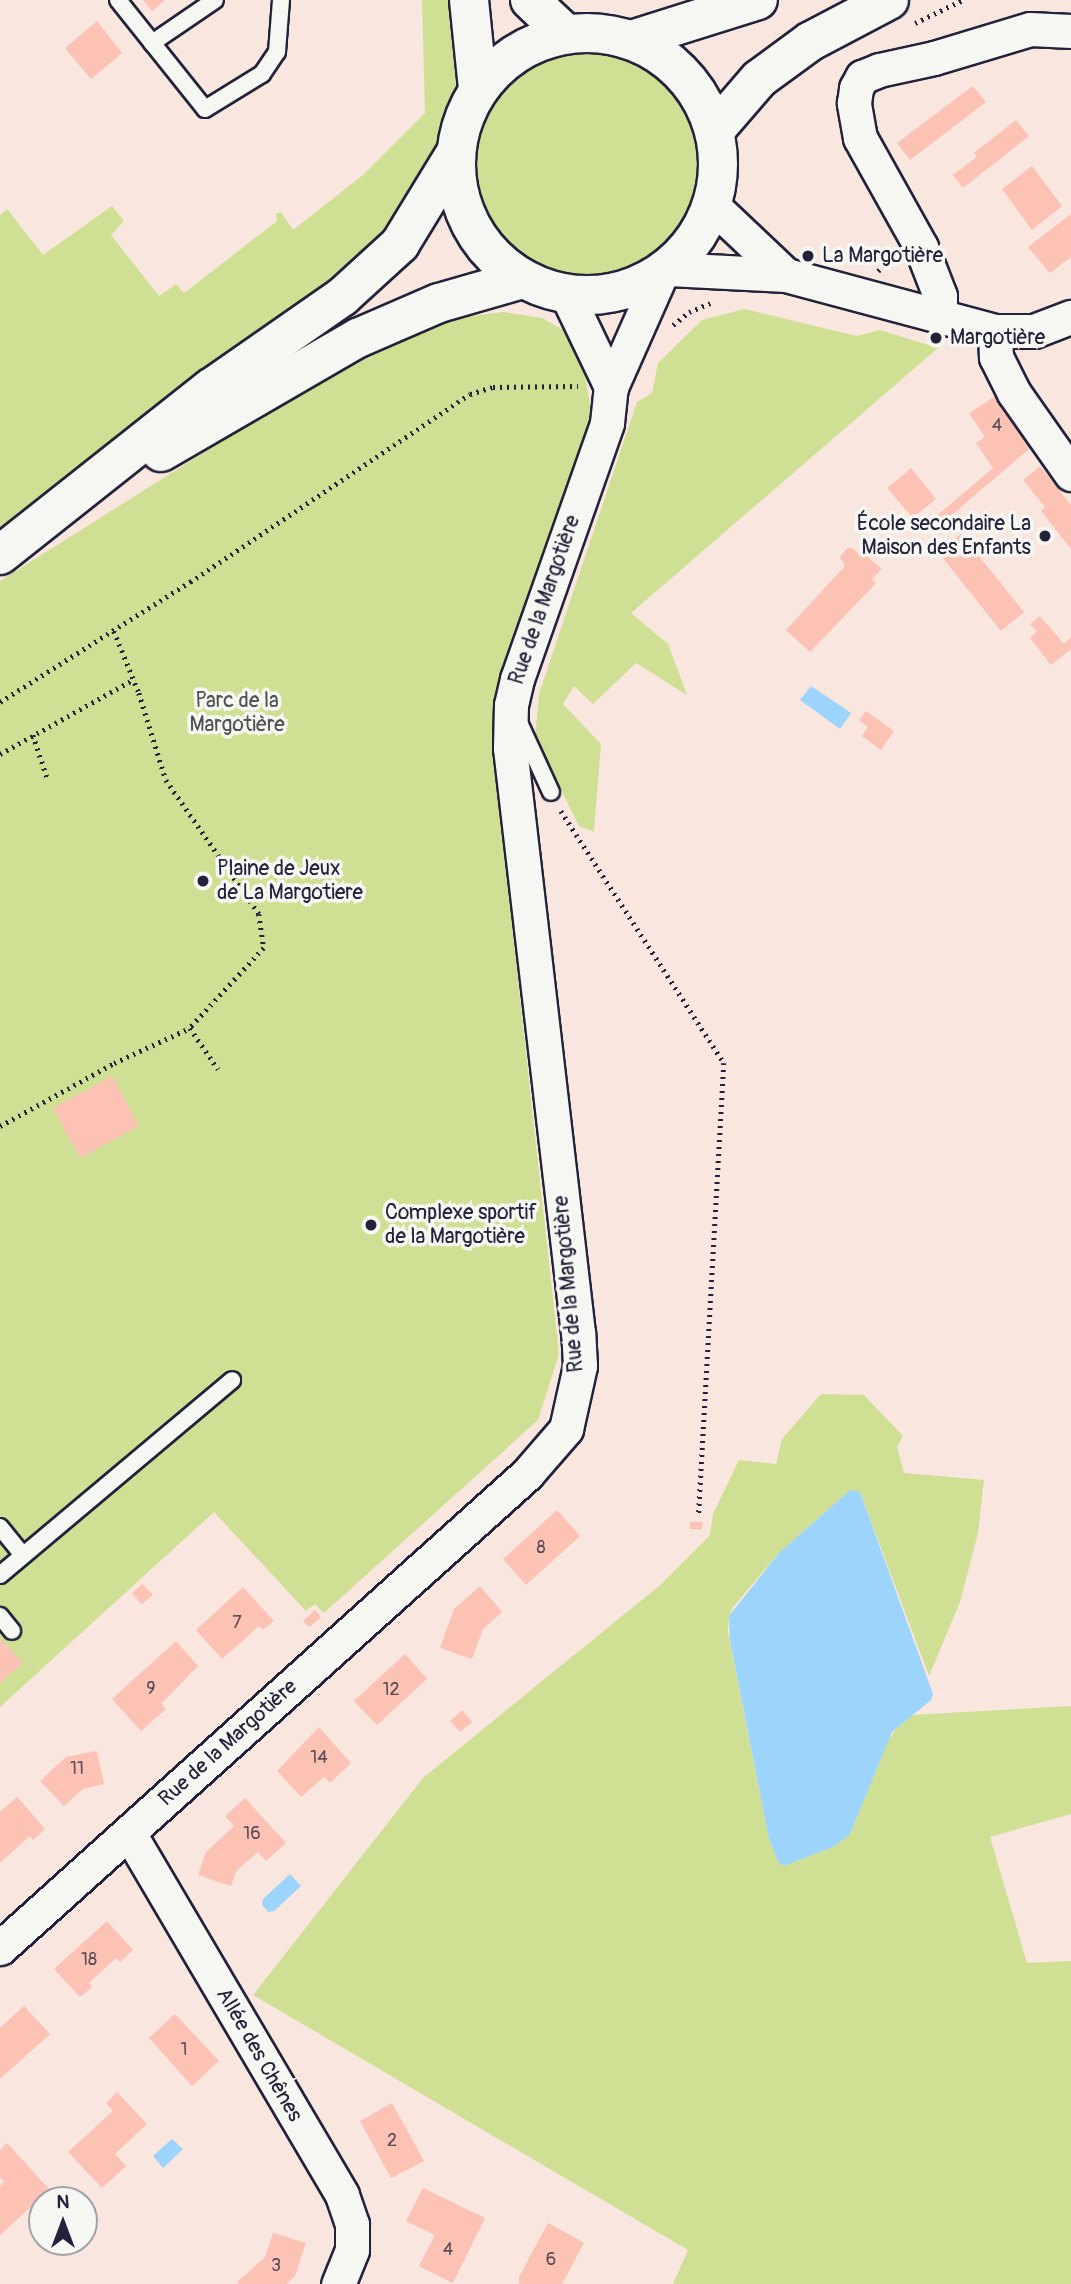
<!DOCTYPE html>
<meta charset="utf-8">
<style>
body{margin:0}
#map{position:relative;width:1071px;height:2284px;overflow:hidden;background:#f8e6df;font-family:Pangolin,sans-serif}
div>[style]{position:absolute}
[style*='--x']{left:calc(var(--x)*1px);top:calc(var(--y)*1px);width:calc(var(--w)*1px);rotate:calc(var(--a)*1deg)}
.green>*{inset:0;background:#cfe094}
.round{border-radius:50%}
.water>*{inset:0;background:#9dd4fc}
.building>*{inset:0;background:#fcc2b3}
.path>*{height:4.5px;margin-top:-2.25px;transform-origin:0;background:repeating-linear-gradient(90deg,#22223b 0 2px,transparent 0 7px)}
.roads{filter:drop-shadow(2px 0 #22223b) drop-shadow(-2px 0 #22223b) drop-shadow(0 2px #22223b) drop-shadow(0 -2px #22223b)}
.lane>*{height:16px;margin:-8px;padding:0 8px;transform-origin:8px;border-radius:8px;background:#f6f6f2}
.street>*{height:33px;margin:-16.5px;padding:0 16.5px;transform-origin:16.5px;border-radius:16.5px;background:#f6f6f2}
.secondary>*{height:38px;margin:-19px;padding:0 19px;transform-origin:19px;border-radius:19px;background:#f6f6f2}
.primary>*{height:38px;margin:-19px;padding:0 19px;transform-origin:19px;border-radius:19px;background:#f6f6f2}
.primary>.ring{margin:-19px;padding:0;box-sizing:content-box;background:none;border:38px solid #f6f6f2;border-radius:50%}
.dots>*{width:19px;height:19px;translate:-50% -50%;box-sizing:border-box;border:4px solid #f6f6f2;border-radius:50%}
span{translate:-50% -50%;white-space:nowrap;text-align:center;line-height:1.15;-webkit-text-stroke:7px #f6f6f2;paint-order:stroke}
.number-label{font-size:18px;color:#584a59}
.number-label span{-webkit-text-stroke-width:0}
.poi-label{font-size:21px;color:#22223b}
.left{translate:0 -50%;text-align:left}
.right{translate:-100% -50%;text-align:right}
.street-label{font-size:21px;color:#22223b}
.park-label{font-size:21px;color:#4d5251}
.north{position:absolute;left:28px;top:2186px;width:70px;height:70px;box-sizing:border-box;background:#f6f6f2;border:2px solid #a1a1a9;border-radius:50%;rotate:0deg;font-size:19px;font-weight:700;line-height:28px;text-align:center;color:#22223b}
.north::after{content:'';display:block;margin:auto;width:24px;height:32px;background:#22223b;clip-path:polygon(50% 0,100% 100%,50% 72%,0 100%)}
</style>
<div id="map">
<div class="green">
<i style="clip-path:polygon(422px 0,452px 0,463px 64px,420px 195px,378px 255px,87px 459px,0 530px,0 215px,7px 209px,43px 255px,112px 206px,124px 221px,111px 235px,159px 296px,176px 284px,184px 293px,277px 221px,276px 214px,281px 212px,293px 230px,363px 175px,425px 113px)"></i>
<i class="round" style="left:456px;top:33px;width:262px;height:262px"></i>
<i style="clip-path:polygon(744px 309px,857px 336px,880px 330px,938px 348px,631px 613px,668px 644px,687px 695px,636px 663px,593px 704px,574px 686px,563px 704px,601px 744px,594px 832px,579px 826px,535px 738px,539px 694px,637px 402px,652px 393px,658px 363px,702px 320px)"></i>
<i style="clip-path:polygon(504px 312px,542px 318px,572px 335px,582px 360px,591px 410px,589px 436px,495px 695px,504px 853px,559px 1354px,538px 1420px,324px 1613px,315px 1604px,306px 1611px,214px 1512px,0 1707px,0 581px,357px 356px,462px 317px)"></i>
<i style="clip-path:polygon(821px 1394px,864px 1395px,903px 1436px,897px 1447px,904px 1473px,984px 1480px,978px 1533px,960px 1602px,929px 1676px,860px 1492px,850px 1490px,779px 1553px,733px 1607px,729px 1616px,728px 1632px,769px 1839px,778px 1862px,784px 1866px,835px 1846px,850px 1834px,888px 1741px,897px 1727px,912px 1715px,1071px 1706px,1071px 1814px,990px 1837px,1027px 1963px,1071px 1961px,1071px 2284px,673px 2284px,688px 2250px,253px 1995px,423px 1778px,659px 1586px,710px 1535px,713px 1514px,739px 1460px,776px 1464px,782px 1439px)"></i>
</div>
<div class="water">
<i style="clip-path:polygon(811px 686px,851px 713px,840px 729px,800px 700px)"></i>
<i style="clip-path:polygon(850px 1490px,860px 1492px,933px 1694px,931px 1700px,892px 1732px,850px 1834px,835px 1846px,784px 1866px,778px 1862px,769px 1839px,730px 1641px,729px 1616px,779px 1553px)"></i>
<i style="clip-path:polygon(290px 1874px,301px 1886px,274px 1911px,268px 1912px,262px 1905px,263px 1899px)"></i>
<i style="clip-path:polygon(172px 2139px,183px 2149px,163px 2168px,153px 2156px)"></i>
</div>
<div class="building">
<i style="clip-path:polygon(143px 0,165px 0,152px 11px)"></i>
<i style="clip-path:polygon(97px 21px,122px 53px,91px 79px,65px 48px)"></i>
<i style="clip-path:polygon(973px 86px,986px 102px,910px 160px,897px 143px)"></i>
<i style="clip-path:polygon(1016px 120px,1029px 136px,963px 188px,953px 175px,977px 157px,974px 153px)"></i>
<i style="clip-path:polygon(1032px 166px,1062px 206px,1032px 230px,1002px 189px)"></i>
<i style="clip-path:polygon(1071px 214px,1071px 257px,1050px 273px,1028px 247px)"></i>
<i style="clip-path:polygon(996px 396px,1030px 448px,939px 526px,933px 519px,993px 468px,976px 443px,985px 437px,969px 413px)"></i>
<i style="clip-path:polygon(1040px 466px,1071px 505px,1071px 549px,1041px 511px,1045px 507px,1023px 480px)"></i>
<i style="clip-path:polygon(911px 468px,936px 499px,913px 518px,887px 488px)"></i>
<i style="clip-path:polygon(961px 534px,1024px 612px,1001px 631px,938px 552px)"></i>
<i style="clip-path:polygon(847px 548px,853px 548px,860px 556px,863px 553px,882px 569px,872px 579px,876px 583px,810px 652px,786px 630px,845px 566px,840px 557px)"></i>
<i style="clip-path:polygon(1040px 616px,1064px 644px,1071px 637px,1071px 649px,1051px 665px,1030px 638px,1037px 632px,1030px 624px)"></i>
<i style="clip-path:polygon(866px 711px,894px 731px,881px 750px,862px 736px,868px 727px,859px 720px)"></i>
<i style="clip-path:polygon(112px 1076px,139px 1126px,80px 1158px,53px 1108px)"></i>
<i style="clip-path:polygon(557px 1510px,580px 1536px,526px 1585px,503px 1559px)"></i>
<i style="clip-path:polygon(690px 1522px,703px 1522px,702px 1529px,690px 1529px)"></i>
<i style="clip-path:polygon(142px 1584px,153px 1595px,142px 1604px,132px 1594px)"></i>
<i style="clip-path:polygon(480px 1586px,502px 1612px,483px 1629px,472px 1659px,440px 1648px,454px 1609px)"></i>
<i style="clip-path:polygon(243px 1587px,274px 1621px,263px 1630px,259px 1626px,222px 1659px,196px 1630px)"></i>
<i style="clip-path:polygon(315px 1610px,321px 1617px,309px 1627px,303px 1621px)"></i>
<i style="clip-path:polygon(0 1638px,23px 1663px,0 1683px)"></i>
<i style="clip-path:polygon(176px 1641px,198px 1666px,161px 1704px,166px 1709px,141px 1731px,112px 1699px)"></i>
<i style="clip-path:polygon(405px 1654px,427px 1679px,377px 1725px,354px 1701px)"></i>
<i style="clip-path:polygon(462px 1710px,472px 1722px,460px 1732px,450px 1721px)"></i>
<i style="clip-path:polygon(319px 1727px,351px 1763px,330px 1783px,324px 1777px,301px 1797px,277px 1771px)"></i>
<i style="clip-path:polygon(97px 1751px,104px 1784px,83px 1789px,64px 1806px,40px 1781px,66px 1757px)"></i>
<i style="clip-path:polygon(17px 1797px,45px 1829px,33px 1840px,30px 1836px,0 1863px,0 1812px)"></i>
<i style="clip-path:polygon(245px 1798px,286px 1843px,266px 1861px,258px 1852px,236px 1871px,231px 1886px,198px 1875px,206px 1852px,234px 1826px,225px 1816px)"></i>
<i style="clip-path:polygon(107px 1921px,133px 1950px,120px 1962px,116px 1958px,89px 1983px,92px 1987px,80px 1997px,54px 1969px)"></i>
<i style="clip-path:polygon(24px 2006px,50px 2034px,0 2079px,0 2028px)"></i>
<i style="clip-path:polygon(175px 2014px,219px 2061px,192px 2086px,149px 2038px)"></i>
<i style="clip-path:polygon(117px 2092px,147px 2124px,115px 2154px,126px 2166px,102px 2188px,68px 2152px,113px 2111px,106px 2103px)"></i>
<i style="clip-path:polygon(392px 2103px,424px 2161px,391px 2178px,360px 2121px)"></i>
<i style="clip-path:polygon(7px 2143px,50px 2190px,0 2235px,0 2186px,4px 2182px,0 2177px,0 2150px)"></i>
<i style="clip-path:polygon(423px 2188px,485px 2218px,453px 2283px,419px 2266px,435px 2235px,406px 2221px)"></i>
<i style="clip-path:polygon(548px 2223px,584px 2243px,562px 2284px,519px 2284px,519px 2277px)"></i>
<i style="clip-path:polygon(273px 2233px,306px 2243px,295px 2276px,286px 2284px,239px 2284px,237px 2282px,265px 2257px)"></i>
</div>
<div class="path">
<i style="--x:915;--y:23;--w:53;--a:-25.6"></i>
<i style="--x:878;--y:271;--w:22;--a:-47"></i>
<i style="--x:673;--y:325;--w:21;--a:-39"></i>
<i style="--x:689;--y:312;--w:23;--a:-23"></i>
<i style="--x:114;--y:631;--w:67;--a:68"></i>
<i style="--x:139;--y:693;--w:91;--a:72.8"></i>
<i style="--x:166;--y:780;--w:163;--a:55.2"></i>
<i style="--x:259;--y:914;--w:34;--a:82"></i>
<i style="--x:264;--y:948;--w:109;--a:132.8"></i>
<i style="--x:190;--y:1028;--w:50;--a:55.7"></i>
<i style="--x:0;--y:702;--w:225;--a:-32.3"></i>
<i style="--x:190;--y:582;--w:337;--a:-33.9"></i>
<i style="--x:470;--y:394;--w:24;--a:-17"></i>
<i style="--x:493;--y:387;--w:85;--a:-0.7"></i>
<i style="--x:33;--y:735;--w:47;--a:71.6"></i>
<i style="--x:0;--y:754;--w:154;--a:-29.2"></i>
<i style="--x:561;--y:811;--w:300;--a:57.1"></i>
<i style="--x:724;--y:1063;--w:454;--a:93.2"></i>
<i style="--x:0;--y:1126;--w:130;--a:-28.9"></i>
<i style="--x:114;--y:1063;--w:84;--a:-24.7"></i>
</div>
<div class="roads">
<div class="lane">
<i style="--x:118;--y:0;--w:139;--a:51.4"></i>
<i style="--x:205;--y:109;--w:67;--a:-31.6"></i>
<i style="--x:262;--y:74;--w:27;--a:-56"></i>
<i style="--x:277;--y:52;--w:52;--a:-85.6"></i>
<i style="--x:152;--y:43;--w:76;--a:-34.3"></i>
<i style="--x:518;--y:720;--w:79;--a:65.4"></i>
<i style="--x:0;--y:1527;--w:36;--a:51"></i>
<i style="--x:0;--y:1575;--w:303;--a:-40"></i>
<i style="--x:0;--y:1616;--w:19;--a:51"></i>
</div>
<div class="street">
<i style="--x:713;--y:206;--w:100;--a:43.4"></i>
<i style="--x:668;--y:269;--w:118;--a:2.9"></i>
<i style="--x:786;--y:275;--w:216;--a:15"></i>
<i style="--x:995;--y:331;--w:39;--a:0"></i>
<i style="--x:1034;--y:331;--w:40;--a:-21"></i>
<i style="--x:567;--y:295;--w:102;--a:64.4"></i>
<i style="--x:940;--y:317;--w:21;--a:-90"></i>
<i style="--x:940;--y:296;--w:53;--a:-111.2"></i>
<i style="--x:921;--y:247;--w:125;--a:-119.2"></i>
<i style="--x:860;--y:138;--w:36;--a:-100"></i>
<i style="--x:854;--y:103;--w:15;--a:-82"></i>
<i style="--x:856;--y:88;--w:13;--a:-61"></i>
<i style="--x:862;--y:77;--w:18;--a:-22"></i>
<i style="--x:879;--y:70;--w:56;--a:-12.3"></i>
<i style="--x:934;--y:58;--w:100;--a:-16.8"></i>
<i style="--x:1030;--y:29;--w:41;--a:2.8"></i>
<i style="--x:995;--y:331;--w:26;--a:88"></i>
<i style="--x:996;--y:357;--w:40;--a:63.4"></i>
<i style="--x:1014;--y:393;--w:99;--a:54.9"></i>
<i style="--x:129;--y:1833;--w:420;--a:59.5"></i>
<i style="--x:342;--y:2195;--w:31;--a:71"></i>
<i style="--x:352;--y:2224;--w:26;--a:90"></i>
<i style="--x:352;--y:2250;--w:37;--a:112"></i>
<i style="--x:0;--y:1948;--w:709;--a:-41.97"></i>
<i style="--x:527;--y:1474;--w:60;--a:-49.1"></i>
<i style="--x:566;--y:1429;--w:65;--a:-77.5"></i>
<i style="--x:580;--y:1366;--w:33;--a:-93"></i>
<i style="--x:578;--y:1333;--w:589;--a:-96.63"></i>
<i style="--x:510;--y:748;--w:43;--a:-88.7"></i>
<i style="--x:511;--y:705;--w:27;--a:-77"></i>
<i style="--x:517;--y:679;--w:271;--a:-70.6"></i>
<i style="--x:607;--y:423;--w:36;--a:-84"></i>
<i style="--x:611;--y:387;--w:124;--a:-66.1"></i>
</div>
<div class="secondary">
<i style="--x:469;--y:0;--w:89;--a:84.2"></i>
<i style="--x:530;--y:0;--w:50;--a:43.4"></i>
</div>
<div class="primary">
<i class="ring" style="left:456px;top:33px;width:224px;height:224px"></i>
<i style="--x:631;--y:40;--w:133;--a:-17.5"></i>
<i style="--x:715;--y:130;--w:67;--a:-49.2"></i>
<i style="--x:759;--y:79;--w:64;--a:-36.2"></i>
<i style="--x:811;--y:41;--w:88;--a:-27.7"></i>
<i style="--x:161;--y:452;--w:228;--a:-30.1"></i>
<i style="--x:358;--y:338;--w:88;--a:-23.4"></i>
<i style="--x:439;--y:303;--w:86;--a:-16.1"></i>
<i style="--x:0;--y:555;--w:269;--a:-38.4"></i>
<i style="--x:211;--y:388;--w:160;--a:-34.8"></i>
<i style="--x:342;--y:297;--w:79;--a:-42.4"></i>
<i style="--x:400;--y:244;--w:105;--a:-58.6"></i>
</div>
</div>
<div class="dots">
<i style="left:808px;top:256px;background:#22223b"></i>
<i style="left:936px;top:338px;background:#22223b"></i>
<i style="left:1045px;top:536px;background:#22223b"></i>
<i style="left:203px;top:881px;background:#22223b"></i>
<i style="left:371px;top:1225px;background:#22223b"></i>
</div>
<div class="number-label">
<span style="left:997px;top:426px">4</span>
<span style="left:541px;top:1548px">8</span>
<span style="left:237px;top:1623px">7</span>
<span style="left:151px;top:1689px">9</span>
<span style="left:391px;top:1690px">12</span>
<span style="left:319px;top:1758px">14</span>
<span style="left:77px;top:1769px">11</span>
<span style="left:252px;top:1834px">16</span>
<span style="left:89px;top:1960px">18</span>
<span style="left:184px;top:2050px">1</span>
<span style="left:392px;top:2141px">2</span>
<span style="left:448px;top:2250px">4</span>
<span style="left:551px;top:2260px">6</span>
<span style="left:276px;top:2266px">3</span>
</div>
<div class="poi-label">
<span class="left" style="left:822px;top:256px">La Margotière</span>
<span class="left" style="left:950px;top:338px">Margotière</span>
<span class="right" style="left:1031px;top:536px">École secondaire La<br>Maison des Enfants</span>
<span class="left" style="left:217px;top:881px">Plaine de Jeux<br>de La Margotiere</span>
<span class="left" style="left:385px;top:1225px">Complexe sportif<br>de la Margotière</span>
</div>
<div class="street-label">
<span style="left:545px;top:600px;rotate:-71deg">Rue de la Margotière</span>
<span style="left:569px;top:1284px;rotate:-95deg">Rue de la Margotière</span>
<span style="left:228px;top:1743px;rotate:-42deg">Rue de la Margotière</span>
<span style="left:259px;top:2055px;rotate:60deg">Allée des Chênes</span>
</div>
<div class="park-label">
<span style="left:237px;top:713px">Parc de la<br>Margotière</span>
</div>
<div class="north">N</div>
</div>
